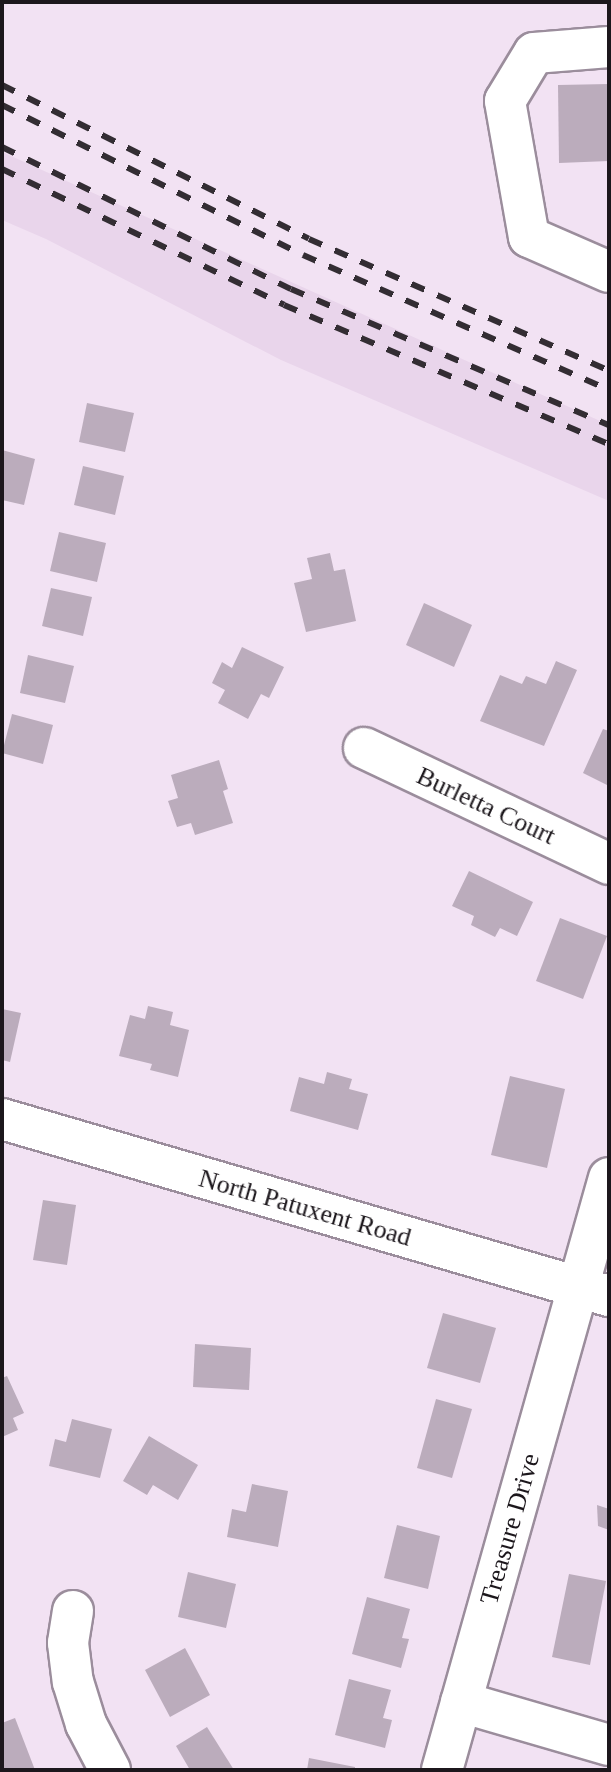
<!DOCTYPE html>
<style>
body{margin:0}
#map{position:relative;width:611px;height:1772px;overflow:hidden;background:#f2e2f3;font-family:Georgia,serif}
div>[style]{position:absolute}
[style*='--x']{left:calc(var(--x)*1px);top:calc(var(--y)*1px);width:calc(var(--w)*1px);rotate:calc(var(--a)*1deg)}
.built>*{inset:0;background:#e9d5eb}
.building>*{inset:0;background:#bbacbc}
.roads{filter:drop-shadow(2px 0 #9b8d9c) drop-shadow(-2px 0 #9b8d9c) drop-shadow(0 2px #9b8d9c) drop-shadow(0 -2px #9b8d9c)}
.minor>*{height:40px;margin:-20px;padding:0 20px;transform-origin:20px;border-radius:20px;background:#fff}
.rail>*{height:6px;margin-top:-3px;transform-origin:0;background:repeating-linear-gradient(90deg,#332d33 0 14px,transparent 0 28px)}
span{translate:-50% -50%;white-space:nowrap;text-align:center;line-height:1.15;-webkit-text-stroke:8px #fff;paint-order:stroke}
.street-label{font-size:26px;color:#1c171c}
.frame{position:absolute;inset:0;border:4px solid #1c171c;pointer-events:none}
</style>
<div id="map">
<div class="built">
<i style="clip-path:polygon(2px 152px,609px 425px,609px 501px,281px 360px,46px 239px,2px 220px)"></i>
</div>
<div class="building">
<i style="clip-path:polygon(609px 84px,609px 161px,559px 163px,558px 85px)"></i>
<i style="clip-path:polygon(87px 403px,134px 413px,125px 452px,79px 442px)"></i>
<i style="clip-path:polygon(2px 450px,35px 459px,24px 505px,2px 500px)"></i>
<i style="clip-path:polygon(83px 466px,124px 476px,115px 515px,74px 505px)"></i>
<i style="clip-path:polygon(59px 532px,106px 543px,97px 582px,50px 571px)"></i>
<i style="clip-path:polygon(330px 553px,334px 571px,345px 569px,356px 621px,306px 632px,294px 583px,312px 579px,307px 558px)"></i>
<i style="clip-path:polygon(51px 588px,92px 597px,83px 636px,42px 626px)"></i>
<i style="clip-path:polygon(424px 603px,472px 625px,454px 667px,406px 645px)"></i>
<i style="clip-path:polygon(242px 647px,284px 667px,269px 698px,261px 694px,248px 719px,218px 703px,225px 690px,212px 683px,222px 662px,232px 668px)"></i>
<i style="clip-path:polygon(28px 655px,74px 666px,65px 703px,20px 693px)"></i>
<i style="clip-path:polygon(556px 661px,577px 670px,544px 746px,480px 721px,500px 675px,522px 684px,526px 676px,546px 684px)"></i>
<i style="clip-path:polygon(12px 714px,53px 725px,43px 764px,2px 753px)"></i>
<i style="clip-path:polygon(603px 729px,609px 731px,609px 786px,583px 773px)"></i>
<i style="clip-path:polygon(219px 760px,228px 789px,223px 791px,233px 823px,195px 835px,191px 823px,177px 827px,168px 801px,178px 798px,171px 775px)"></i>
<i style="clip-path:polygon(469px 871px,533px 902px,517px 936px,500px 928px,495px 937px,471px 925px,474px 916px,452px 906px)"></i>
<i style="clip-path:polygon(560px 918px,607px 936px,583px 999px,536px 981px)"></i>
<i style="clip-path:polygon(148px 1006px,173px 1012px,170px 1025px,189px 1030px,178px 1077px,150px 1070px,152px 1064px,119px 1056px,130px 1015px,145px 1019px)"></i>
<i style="clip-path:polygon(2px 1009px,21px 1013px,10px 1062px,2px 1060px)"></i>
<i style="clip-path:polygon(327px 1072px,352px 1079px,349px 1089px,368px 1094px,358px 1130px,290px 1111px,299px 1077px,324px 1084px)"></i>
<i style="clip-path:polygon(510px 1076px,565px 1089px,547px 1168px,491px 1155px)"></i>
<i style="clip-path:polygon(43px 1200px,76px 1205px,67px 1265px,33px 1260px)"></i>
<i style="clip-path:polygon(443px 1313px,496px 1328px,480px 1383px,427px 1368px)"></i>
<i style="clip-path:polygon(195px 1344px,251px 1348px,249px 1390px,193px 1387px)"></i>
<i style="clip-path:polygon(7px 1376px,24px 1413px,13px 1418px,18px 1430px,2px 1437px,2px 1378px)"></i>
<i style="clip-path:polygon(436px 1399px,472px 1409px,452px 1478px,417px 1468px)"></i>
<i style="clip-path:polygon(72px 1419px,112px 1429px,100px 1478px,49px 1466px,55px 1439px,66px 1442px)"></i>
<i style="clip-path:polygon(149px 1436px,198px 1465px,178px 1500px,153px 1485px,147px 1495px,123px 1481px)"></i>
<i style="clip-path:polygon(252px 1484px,288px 1491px,278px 1547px,227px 1537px,232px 1509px,246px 1512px)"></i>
<i style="clip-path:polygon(597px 1505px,609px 1509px,609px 1530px,598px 1526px)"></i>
<i style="clip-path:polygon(397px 1525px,440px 1536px,428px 1589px,384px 1578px)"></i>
<i style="clip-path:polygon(188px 1572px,236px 1584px,226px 1628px,178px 1617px)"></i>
<i style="clip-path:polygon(569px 1574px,606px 1581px,590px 1665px,552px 1657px)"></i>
<i style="clip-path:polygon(367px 1597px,410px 1609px,402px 1638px,409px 1639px,401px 1668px,352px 1654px)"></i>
<i style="clip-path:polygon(185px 1648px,210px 1695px,170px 1717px,145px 1670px)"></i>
<i style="clip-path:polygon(349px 1679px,391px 1690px,383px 1718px,392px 1720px,385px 1748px,335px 1735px)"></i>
<i style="clip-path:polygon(15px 1718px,35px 1770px,2px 1770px,2px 1723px)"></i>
<i style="clip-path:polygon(207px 1727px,234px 1770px,190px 1770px,176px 1746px)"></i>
<i style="clip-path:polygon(309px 1758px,355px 1767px,355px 1770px,307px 1770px)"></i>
</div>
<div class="roads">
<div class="minor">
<i style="--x:609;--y:47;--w:75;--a:175.4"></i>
<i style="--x:534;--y:53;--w:56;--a:121.1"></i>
<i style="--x:505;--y:101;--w:138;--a:80"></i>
<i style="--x:529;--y:237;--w:87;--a:23.6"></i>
<i style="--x:364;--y:748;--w:271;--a:25.3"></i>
<i style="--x:2;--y:1119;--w:632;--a:16.26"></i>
<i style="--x:73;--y:1611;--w:32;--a:99"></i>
<i style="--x:68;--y:1643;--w:39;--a:83"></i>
<i style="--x:73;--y:1682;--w:44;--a:72.8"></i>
<i style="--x:86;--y:1724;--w:52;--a:62.4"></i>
<i style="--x:461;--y:1702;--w:154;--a:16.2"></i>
<i style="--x:442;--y:1770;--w:615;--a:-74.25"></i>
</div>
</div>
<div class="rail">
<i style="--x:2;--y:85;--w:343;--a:26.6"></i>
<i style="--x:309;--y:239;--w:328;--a:23.7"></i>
<i style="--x:2;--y:105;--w:336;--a:26.5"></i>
<i style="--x:303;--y:255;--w:334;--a:23.8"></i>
<i style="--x:2;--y:147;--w:322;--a:26.2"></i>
<i style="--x:291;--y:289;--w:346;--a:23.2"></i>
<i style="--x:2;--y:169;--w:313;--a:25.7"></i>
<i style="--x:284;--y:305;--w:353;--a:23.2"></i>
</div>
<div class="street-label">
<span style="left:486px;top:806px;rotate:25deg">Burletta Court</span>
<span style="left:305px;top:1208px;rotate:16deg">North Patuxent Road</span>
<span style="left:510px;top:1529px;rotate:-74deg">Treasure Drive</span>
</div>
<div class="frame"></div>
</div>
